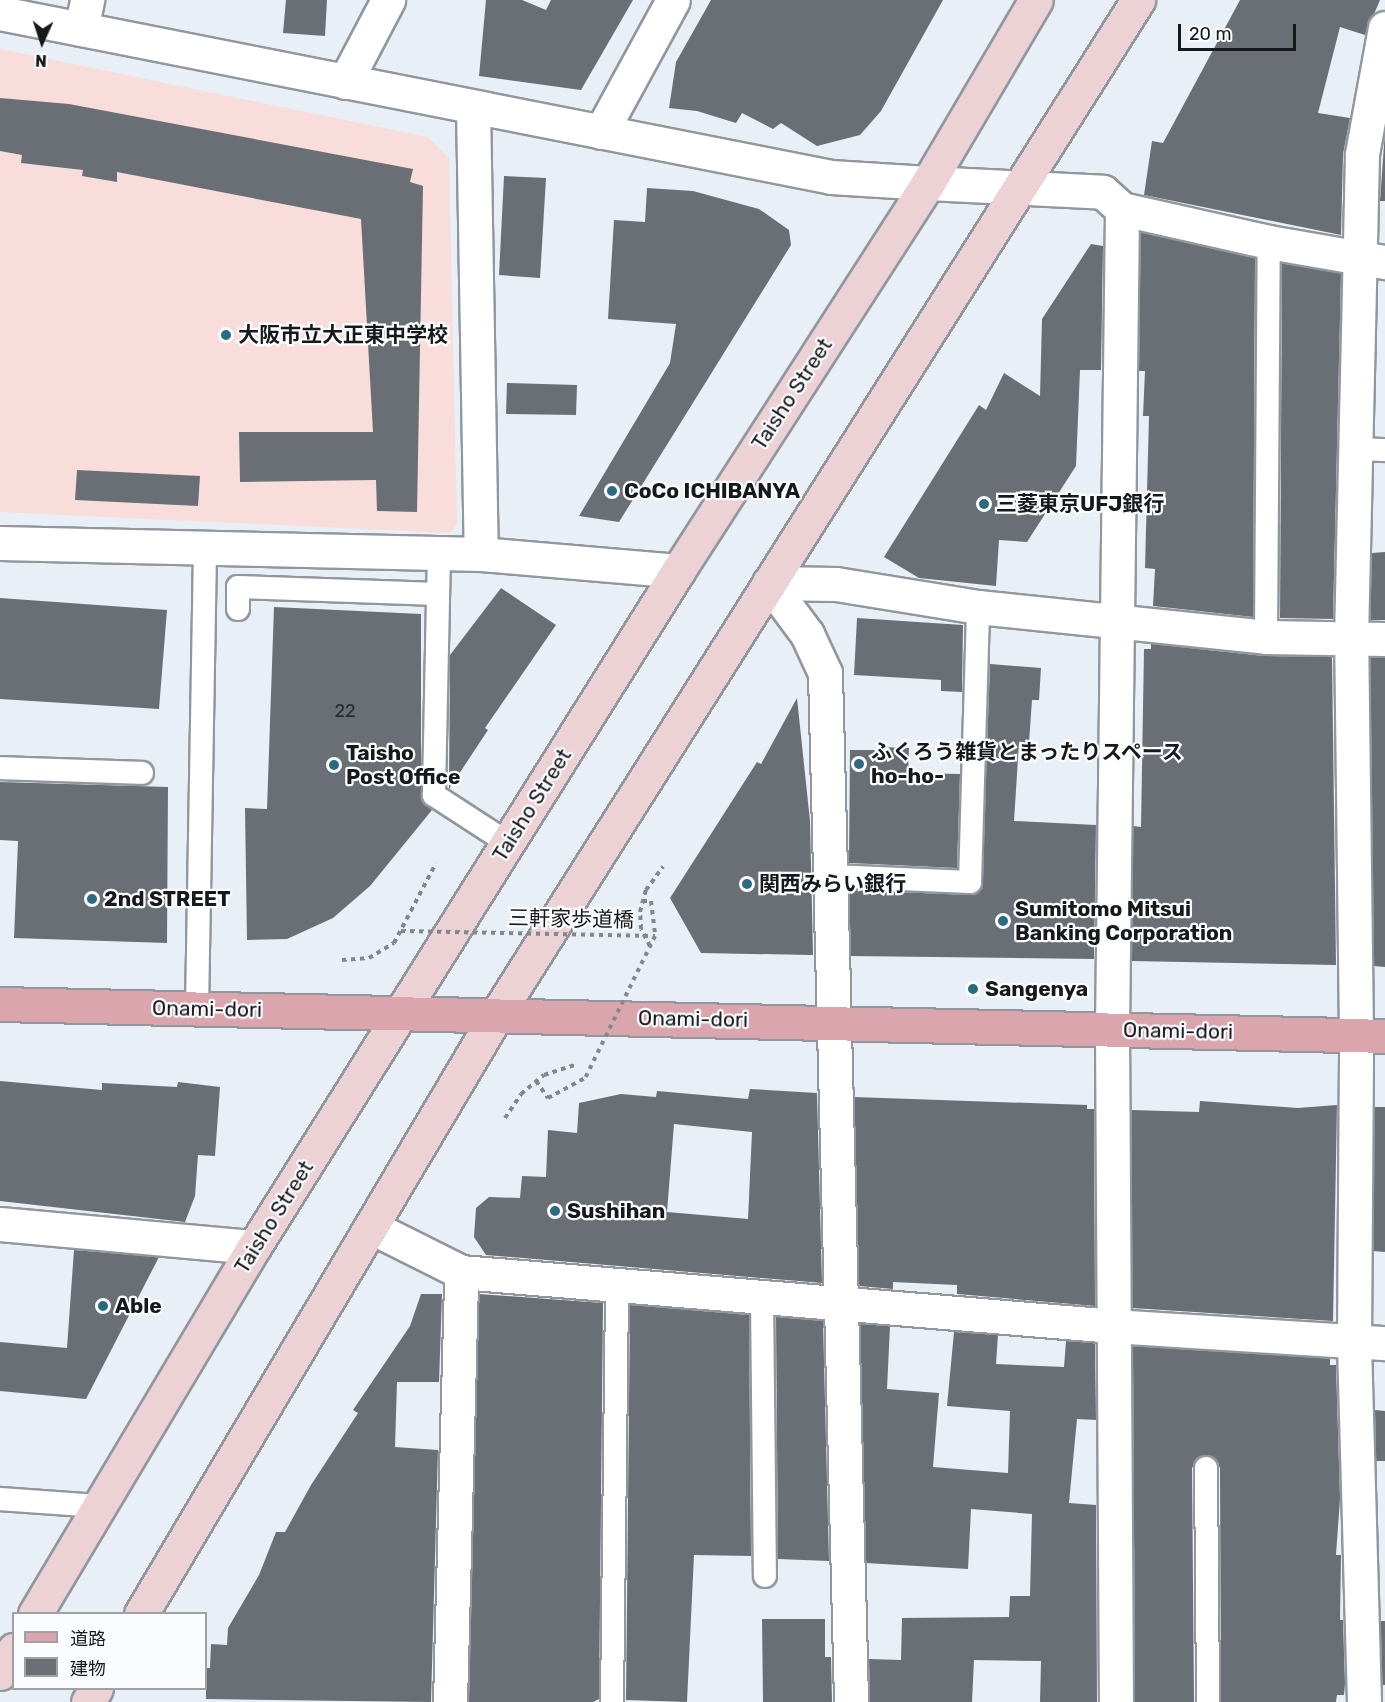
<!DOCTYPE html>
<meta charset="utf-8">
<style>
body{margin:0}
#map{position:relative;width:1385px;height:1702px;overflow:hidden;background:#e9eff6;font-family:Rubik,"Noto Sans JP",sans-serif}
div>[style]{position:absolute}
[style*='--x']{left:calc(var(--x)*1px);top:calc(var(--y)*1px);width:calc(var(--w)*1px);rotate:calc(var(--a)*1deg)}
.education>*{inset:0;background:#f8dddb}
.building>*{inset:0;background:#6a6f76}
.path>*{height:4px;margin-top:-2px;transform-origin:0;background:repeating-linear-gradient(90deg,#83878b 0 4.5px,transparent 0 9px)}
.roads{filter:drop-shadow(2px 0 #92979e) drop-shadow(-2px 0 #92979e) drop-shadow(0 2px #92979e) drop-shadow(0 -2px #92979e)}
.service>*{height:22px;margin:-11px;padding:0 11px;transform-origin:11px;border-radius:11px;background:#fff}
.minor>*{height:33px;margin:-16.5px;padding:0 16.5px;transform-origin:16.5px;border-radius:16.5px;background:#fff}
.tertiary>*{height:33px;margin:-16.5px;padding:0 16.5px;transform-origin:16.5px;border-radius:16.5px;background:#fff}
.secondary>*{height:33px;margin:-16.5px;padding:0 16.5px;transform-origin:16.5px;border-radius:16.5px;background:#edd2d5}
.primary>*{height:33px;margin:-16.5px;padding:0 16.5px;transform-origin:16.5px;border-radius:16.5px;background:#daa5ac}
.path-bridge>*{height:4px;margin-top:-2px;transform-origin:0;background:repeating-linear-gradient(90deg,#83878b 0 4.5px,transparent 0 9px)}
.dots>*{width:16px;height:16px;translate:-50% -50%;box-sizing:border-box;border:3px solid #fafcff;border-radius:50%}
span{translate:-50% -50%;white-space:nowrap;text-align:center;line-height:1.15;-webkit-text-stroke:4.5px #fafcff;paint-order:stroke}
.number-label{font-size:18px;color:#2b2e31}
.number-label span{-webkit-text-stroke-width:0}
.poi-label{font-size:21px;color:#16181a;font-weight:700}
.left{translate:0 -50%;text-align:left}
.street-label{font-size:21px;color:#16181a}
.legend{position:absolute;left:12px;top:1612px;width:195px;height:78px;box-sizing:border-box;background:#fafcff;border:2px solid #9fa1a3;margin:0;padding:8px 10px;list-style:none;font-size:18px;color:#16181a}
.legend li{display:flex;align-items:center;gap:12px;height:30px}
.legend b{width:30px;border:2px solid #9fa1a3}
.north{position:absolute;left:12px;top:12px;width:60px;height:60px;-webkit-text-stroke:4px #fafcff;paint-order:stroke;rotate:183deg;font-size:16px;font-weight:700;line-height:24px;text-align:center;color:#16181a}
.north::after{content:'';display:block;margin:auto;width:21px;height:27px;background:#16181a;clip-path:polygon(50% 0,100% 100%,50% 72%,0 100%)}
.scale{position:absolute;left:1178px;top:24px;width:118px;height:27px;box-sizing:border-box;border:3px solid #16181a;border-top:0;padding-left:8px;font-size:18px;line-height:21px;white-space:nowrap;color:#16181a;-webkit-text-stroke:4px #fafcff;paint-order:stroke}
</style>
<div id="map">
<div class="education">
<i style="clip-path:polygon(0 49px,428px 137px,449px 158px,457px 524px,450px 533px,0 512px)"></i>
</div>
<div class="building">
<i style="clip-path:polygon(286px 0,327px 0,325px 36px,283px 33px)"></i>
<i style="clip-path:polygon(486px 0,522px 0,546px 10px,551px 0,633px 0,581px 90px,479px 76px)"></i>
<i style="clip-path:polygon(711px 0,943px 0,881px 111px,860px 135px,817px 146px,781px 123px,773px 129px,742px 113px,736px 123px,697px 111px,669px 108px,676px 62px)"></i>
<i style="clip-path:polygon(1240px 0,1380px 0,1365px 35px,1340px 27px,1318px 113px,1350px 118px,1343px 154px,1341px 235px,1144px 195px,1152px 141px,1163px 143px)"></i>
<i style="clip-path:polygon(0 98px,69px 104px,413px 169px,410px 182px,423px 186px,417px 512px,377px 511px,376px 480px,240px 482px,239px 432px,373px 432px,361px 219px,117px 172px,117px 182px,82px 176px,83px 170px,21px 163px,22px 155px,0 151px)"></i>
<i style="clip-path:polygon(1385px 132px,1385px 201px,1380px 201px)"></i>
<i style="clip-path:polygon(504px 176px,546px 178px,540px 278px,499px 275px)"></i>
<i style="clip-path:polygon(647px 188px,693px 191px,759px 209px,789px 230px,791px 245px,619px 522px,579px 516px,670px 363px,676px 324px,608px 319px,614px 220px,645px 222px)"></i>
<i style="clip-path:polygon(1140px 232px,1255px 258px,1253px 617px,1153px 606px,1155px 569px,1145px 568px,1149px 416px,1143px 416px,1145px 371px,1139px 371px)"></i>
<i style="clip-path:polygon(1091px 244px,1103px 246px,1101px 370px,1080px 370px,1076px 466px,1027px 542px,999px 540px,996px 586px,919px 578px,884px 557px,979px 405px,986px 410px,1004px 373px,1040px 396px,1042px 319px)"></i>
<i style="clip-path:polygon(1282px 263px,1341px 273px,1333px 619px,1280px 618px)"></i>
<i style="clip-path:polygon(507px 383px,577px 385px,576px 415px,506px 414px)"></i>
<i style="clip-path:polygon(77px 470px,200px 476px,198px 506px,75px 500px)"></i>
<i style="clip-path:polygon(1385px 552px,1385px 620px,1370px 620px,1372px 553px)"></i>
<i style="clip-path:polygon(501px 588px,556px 625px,485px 728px,488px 730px,449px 789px,450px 655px)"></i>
<i style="clip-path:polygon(0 598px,167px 610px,159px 709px,0 699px)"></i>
<i style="clip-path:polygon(274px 607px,421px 614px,421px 795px,432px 810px,370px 886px,333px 918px,287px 939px,247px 940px,245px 808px,267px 809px)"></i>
<i style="clip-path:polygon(857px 618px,963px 625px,962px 692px,941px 691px,941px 680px,854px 675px)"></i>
<i style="clip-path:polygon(1151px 644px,1264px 656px,1332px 657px,1336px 965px,1132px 961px,1133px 826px,1141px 827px,1144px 649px,1151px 649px)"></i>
<i style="clip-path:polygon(1370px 657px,1385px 658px,1385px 967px,1374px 966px)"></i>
<i style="clip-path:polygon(990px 664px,1041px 668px,1039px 700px,1032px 700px,1029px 743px,1019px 743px,1014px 821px,1096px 825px,1094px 959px,851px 956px,849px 890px,969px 895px,982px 889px)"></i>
<i style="clip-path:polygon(797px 698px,810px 821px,813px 955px,701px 953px,670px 898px,757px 762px,761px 764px)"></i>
<i style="clip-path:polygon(879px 747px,909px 748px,908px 773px,960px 774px,957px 868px,849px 863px,850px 750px,879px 750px)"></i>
<i style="clip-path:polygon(0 782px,168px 787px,167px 943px,14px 938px,18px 841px,0 840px)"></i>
<i style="clip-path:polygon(0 1081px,102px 1090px,102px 1083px,177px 1087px,178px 1082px,220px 1087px,215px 1156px,198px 1155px,195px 1196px,185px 1222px,0 1201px)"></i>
<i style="clip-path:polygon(evenodd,750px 1089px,817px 1093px,822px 1283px,486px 1255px,474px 1237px,476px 1208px,489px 1197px,520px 1198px,522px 1176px,546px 1177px,548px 1130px,577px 1133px,579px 1103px,621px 1094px,656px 1097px,657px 1091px,748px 1099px,750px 1089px,674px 1124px,752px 1132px,748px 1219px,667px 1212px,674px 1124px)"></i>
<i style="clip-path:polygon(854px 1097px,1087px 1105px,1087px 1109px,1094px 1109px,1095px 1306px,957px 1294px,957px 1285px,893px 1282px,893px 1289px,859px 1286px)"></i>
<i style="clip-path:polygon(1200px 1101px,1298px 1108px,1337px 1105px,1333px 1321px,1132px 1308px,1131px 1110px,1199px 1112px)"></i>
<i style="clip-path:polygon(1374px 1107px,1385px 1107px,1385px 1252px,1373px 1251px)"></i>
<i style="clip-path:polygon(74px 1250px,159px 1257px,86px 1399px,0 1391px,0 1342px,67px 1348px)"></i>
<i style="clip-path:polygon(421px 1294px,442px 1294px,439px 1382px,397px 1382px,395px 1447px,438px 1450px,431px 1702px,206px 1699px,206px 1668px,210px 1668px,211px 1644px,227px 1645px,228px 1628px,259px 1575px,276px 1532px,285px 1532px,311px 1485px,358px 1413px,353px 1410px,410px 1326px)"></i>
<i style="clip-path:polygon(479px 1294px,603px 1303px,599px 1699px,593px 1702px,469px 1702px)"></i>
<i style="clip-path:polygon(630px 1305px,749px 1315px,751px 1556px,694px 1555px,687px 1702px,626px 1700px)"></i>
<i style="clip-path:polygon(776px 1317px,823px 1321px,829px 1561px,778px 1559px)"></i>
<i style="clip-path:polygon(860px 1324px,890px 1326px,887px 1389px,939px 1393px,933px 1467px,1008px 1473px,1010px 1411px,947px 1406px,954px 1332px,998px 1335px,996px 1364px,1064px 1367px,1066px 1341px,1095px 1343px,1096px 1420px,1077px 1419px,1069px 1503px,1096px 1505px,1097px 1702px,1040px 1702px,1041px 1661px,974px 1660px,972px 1702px,870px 1702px,869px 1659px,901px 1660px,902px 1618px,1009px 1617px,1010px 1596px,1030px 1596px,1032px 1514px,971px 1509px,968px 1569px,866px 1563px)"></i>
<i style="clip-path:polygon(1133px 1346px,1330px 1358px,1330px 1365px,1336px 1365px,1340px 1499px,1336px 1555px,1341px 1555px,1340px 1620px,1343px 1620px,1345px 1684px,1344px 1695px,1337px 1695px,1336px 1702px,1221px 1702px,1220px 1468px,1217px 1461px,1206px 1455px,1199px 1457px,1192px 1468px,1194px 1702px,1135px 1702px)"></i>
<i style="clip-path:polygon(1375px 1410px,1385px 1411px,1385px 1461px,1376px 1461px)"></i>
<i style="clip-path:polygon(762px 1619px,825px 1619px,825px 1657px,831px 1657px,832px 1702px,763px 1702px)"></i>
<i style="clip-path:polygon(1380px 1621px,1385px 1621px,1385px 1685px,1382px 1685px)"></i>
</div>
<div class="path">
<i style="--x:642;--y:901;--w:9;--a:0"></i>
<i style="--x:651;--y:901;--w:35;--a:83"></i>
<i style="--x:650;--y:946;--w:19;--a:-118"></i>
<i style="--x:641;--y:929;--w:17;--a:-93"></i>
<i style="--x:640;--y:912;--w:23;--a:-75"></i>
<i style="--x:646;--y:890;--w:29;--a:-54"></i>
<i style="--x:342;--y:960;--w:27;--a:-4"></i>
<i style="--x:369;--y:958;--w:29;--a:-31"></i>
<i style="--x:394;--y:943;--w:90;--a:-62.3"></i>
<i style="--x:536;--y:1081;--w:21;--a:55"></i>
<i style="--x:548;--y:1098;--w:42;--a:-28.4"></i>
<i style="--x:505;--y:1118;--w:29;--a:-56"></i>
<i style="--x:521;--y:1094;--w:30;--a:-40"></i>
<i style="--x:544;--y:1075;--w:35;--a:-18"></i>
</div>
<div class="roads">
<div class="service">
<i style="--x:1354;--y:449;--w:31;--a:2"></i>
<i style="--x:439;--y:552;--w:243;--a:91.2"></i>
<i style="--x:434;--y:795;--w:88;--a:33"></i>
<i style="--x:238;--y:609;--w:22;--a:-90"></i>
<i style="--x:238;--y:587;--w:200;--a:2"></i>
<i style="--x:1266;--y:637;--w:395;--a:-89.6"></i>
<i style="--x:0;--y:768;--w:142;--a:2"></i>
<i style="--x:831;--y:876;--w:139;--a:2.5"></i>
<i style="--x:970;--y:882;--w:275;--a:-88.3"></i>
<i style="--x:197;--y:1009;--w:464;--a:-89"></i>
<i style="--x:762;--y:1298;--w:278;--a:89.4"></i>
<i style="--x:1206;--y:1468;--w:234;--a:89.5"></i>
<i style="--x:0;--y:1499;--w:98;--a:4.1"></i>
<i style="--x:612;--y:1702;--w:417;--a:-89.3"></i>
</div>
<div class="minor">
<i style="--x:81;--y:29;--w:30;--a:-78"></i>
<i style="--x:345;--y:82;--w:93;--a:-62.3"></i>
<i style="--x:928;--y:183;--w:175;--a:2.9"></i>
<i style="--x:1103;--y:192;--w:25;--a:42"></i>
<i style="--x:1122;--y:209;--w:151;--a:12.7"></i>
<i style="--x:1269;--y:242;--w:118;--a:9.8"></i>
<i style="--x:769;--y:583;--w:64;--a:53.3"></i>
<i style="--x:807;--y:634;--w:43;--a:65.2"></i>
<i style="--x:825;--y:673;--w:1029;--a:88.55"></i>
<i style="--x:769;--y:583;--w:67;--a:0.9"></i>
<i style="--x:836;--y:584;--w:144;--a:9.2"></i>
<i style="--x:978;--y:607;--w:290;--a:5.9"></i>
<i style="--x:1266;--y:637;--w:119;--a:1"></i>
<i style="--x:0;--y:1224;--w:255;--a:5.2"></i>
<i style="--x:371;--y:1227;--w:101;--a:26.6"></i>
<i style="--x:461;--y:1272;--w:654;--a:4.73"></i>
<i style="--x:1113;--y:1326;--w:273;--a:3.6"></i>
<i style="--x:450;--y:1702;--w:430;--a:-88.5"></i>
<i style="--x:1116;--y:1702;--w:673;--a:-90.34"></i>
<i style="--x:1112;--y:1029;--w:820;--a:-89.3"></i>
<i style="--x:1364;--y:1702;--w:360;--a:-91.6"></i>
<i style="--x:1354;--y:1342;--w:307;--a:-89.6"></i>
<i style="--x:1356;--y:1035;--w:396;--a:-90.7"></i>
<i style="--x:1351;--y:639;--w:485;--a:-88.7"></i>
<i style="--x:1362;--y:154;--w:128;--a:-79.7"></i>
</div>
<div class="tertiary">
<i style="--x:0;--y:13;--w:847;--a:11.16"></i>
<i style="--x:831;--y:177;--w:97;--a:3.5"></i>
<i style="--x:473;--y:107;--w:447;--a:89"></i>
<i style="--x:601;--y:132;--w:150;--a:-61.4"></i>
<i style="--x:0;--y:543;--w:481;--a:1.3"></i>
<i style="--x:481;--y:554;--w:198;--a:4.9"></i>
</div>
<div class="secondary">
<i style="--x:35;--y:1614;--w:427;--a:-59.2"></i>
<i style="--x:254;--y:1247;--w:798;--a:-57.9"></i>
<i style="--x:678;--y:571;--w:462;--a:-57.2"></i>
<i style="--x:928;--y:183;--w:212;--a:-59.5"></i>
<i style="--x:141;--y:1614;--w:698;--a:-59.32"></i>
<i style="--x:497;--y:1014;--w:1200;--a:-57.7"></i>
<i style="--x:0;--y:1673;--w:27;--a:-59"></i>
<i style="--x:88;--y:1702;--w:16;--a:-60"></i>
</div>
<div class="primary">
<i style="--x:0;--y:1004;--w:1385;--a:1.32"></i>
</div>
</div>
<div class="path-bridge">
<i style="--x:401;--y:931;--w:254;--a:1.1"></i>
<i style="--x:655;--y:936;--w:158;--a:116.2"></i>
</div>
<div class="dots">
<i style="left:226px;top:335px;background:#2b6b7f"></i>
<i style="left:612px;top:491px;background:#2b6b7f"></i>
<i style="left:984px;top:504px;background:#2b6b7f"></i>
<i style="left:859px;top:764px;background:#2b6b7f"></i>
<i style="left:334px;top:765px;background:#2b6b7f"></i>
<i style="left:747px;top:884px;background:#2b6b7f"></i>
<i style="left:92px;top:899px;background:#2b6b7f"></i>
<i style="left:1003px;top:921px;background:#2b6b7f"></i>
<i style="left:973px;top:989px;background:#2b6b7f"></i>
<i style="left:555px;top:1211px;background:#2b6b7f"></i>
<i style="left:103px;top:1306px;background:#2b6b7f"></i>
</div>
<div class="number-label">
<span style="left:345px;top:711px">22</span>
</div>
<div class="poi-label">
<span class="left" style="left:238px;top:335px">大阪市立大正東中学校</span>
<span class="left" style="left:624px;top:491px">CoCo ICHIBANYA</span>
<span class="left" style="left:996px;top:504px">三菱東京UFJ銀行</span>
<span class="left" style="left:871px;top:764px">ふくろう雑貨とまったりスペース<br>ho-ho-</span>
<span class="left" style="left:346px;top:765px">Taisho<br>Post Office</span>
<span class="left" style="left:759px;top:884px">関西みらい銀行</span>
<span class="left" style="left:104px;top:899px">2nd STREET</span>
<span class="left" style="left:1015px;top:921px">Sumitomo Mitsui<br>Banking Corporation</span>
<span class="left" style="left:985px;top:989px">Sangenya</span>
<span class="left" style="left:567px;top:1211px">Sushihan</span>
<span class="left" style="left:115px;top:1306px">Able</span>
</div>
<div class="street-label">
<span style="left:792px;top:394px;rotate:-57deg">Taisho Street</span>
<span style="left:532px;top:805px;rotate:-58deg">Taisho Street</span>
<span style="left:571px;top:919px;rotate:1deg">三軒家歩道橋</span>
<span style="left:207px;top:1009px;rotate:1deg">Onami-dori</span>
<span style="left:693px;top:1019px;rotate:1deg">Onami-dori</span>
<span style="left:1178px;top:1031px;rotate:1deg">Onami-dori</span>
<span style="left:274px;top:1217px;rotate:-58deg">Taisho Street</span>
</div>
<ul class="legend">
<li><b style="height:8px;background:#daa5ac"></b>道路</li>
<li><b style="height:16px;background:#6a6f76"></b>建物</li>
</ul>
<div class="north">N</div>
<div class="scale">20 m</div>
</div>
